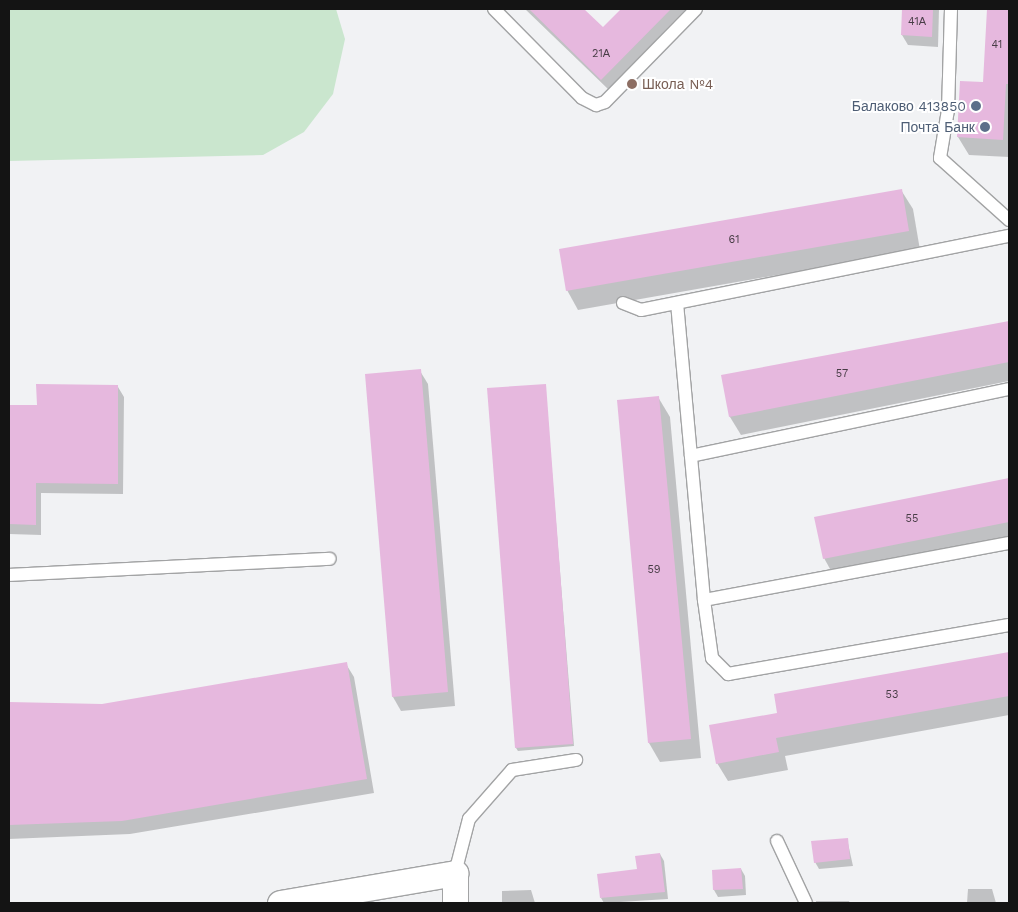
<!DOCTYPE html>
<meta charset="utf-8">
<style>
body{margin:0}
#map{position:relative;width:1018px;height:912px;overflow:hidden;background:#f1f2f4;font-family:"Work Sans",sans-serif}
div>[style]{position:absolute}
[style*='--x']{left:calc(var(--x)*1px);top:calc(var(--y)*1px);width:calc(var(--w)*1px);rotate:calc(var(--a)*1deg)}
.green>*{inset:0;background:#cae6ce}
.shadow>*{inset:0;background:#0003}
.building>*{inset:0;background:#e6b8de}
.roads{filter:drop-shadow(1px 0 #a2a3a4) drop-shadow(-1px 0 #a2a3a4) drop-shadow(0 1px #a2a3a4) drop-shadow(0 -1px #a2a3a4)}
.lane>*{height:12px;margin:-6px;padding:0 6px;transform-origin:6px;border-radius:6px;background:#fff}
.street>*{height:25px;margin:-12.5px;padding:0 12.5px;transform-origin:12.5px;border-radius:12.5px;background:#fff}
.dots>*{width:14px;height:14px;translate:-50% -50%;box-sizing:border-box;border:2px solid #fff;border-radius:50%}
span{translate:-50% -50%;white-space:nowrap;text-align:center;line-height:1.15;-webkit-text-stroke:4px #fff;paint-order:stroke}
.number-label{font-size:11px;color:#483d46}
.number-label span{-webkit-text-stroke-width:0}
.education-label{font-size:14px;color:#785e54}
.left{translate:0 -50%;text-align:left}
.service-label{font-size:14px;color:#4e5e75}
.right{translate:-100% -50%;text-align:right}
.frame{position:absolute;inset:0;border:10px solid #141414;pointer-events:none}
</style>
<div id="map">
<div class="green">
<i style="clip-path:polygon(9px 9px,336px 9px,345px 39px,333px 94px,304px 132px,263px 155px,9px 161px)"></i>
</div>
<div class="shadow">
<i style="clip-path:polygon(525px 9px,582px 9px,603px 29px,623px 9px,686px 9px,608px 89px)"></i>
<i style="clip-path:polygon(903px 9px,939px 9px,938px 47px,908px 45px,902px 35px)"></i>
<i style="clip-path:polygon(988px 9px,1009px 9px,1009px 157px,969px 155px,958px 137px,984px 84px)"></i>
<i style="clip-path:polygon(901px 190px,913px 209px,920px 250px,578px 310px,567px 290px)"></i>
<i style="clip-path:polygon(1009px 322px,1009px 381px,741px 435px,730px 417px,722px 376px)"></i>
<i style="clip-path:polygon(420px 371px,428px 384px,455px 706px,401px 711px,393px 697px)"></i>
<i style="clip-path:polygon(545px 385px,574px 746px,518px 751px,516px 748px)"></i>
<i style="clip-path:polygon(118px 387px,124px 397px,123px 494px,41px 493px,41px 535px,9px 534px,9px 406px,38px 406px)"></i>
<i style="clip-path:polygon(658px 397px,670px 417px,701px 758px,660px 762px,649px 743px)"></i>
<i style="clip-path:polygon(1009px 480px,1009px 543px,835px 578px,824px 558px,816px 518px)"></i>
<i style="clip-path:polygon(1009px 653px,1009px 715px,785px 756px,788px 770px,728px 781px,717px 763px,779px 714px,775px 695px)"></i>
<i style="clip-path:polygon(346px 664px,354px 677px,374px 793px,130px 834px,9px 839px,9px 704px,102px 705px)"></i>
<i style="clip-path:polygon(847px 839px,853px 866px,819px 869px,815px 862px)"></i>
<i style="clip-path:polygon(660px 854px,664px 861px,668px 899px,604px 903px,601px 898px)"></i>
<i style="clip-path:polygon(741px 869px,745px 876px,746px 895px,718px 897px,714px 890px,713px 871px)"></i>
<i style="clip-path:polygon(968px 889px,992px 889px,996px 903px,967px 903px)"></i>
<i style="clip-path:polygon(531px 890px,535px 903px,502px 903px,502px 891px)"></i>
<i style="clip-path:polygon(816px 901px,849px 901px,850px 903px,816px 903px)"></i>
</div>
<div class="building">
<i style="clip-path:polygon(529px 9px,584px 9px,603px 27px,621px 9px,671px 9px,601px 80px)"></i>
<i style="clip-path:polygon(902px 9px,933px 9px,932px 37px,901px 35px)"></i>
<i style="clip-path:polygon(987px 9px,1009px 9px,1009px 84px,1006px 84px,1003px 140px,957px 137px,960px 81px,983px 82px)"></i>
<i style="clip-path:polygon(902px 189px,909px 231px,566px 291px,559px 249px)"></i>
<i style="clip-path:polygon(1009px 321px,1009px 362px,729px 417px,721px 375px)"></i>
<i style="clip-path:polygon(421px 369px,448px 692px,392px 697px,365px 374px)"></i>
<i style="clip-path:polygon(36px 384px,118px 385px,118px 484px,36px 483px,36px 525px,9px 524px,9px 405px,37px 405px)"></i>
<i style="clip-path:polygon(546px 384px,573px 744px,515px 748px,487px 388px)"></i>
<i style="clip-path:polygon(659px 396px,691px 739px,648px 743px,617px 400px)"></i>
<i style="clip-path:polygon(1009px 478px,1009px 522px,823px 559px,814px 517px)"></i>
<i style="clip-path:polygon(1009px 652px,1009px 696px,776px 738px,779px 752px,716px 764px,709px 725px,777px 713px,774px 694px)"></i>
<i style="clip-path:polygon(347px 662px,367px 779px,122px 821px,9px 825px,9px 702px,102px 704px)"></i>
<i style="clip-path:polygon(848px 838px,850px 859px,814px 863px,811px 841px)"></i>
<i style="clip-path:polygon(660px 853px,665px 892px,600px 898px,597px 874px,637px 869px,635px 856px)"></i>
<i style="clip-path:polygon(741px 868px,743px 889px,713px 890px,712px 870px)"></i>
</div>
<div class="roads">
<div class="lane">
<i style="--x:494;--y:9;--w:125;--a:45.3"></i>
<i style="--x:582;--y:98;--w:16;--a:27"></i>
<i style="--x:596;--y:105;--w:9;--a:-18"></i>
<i style="--x:605;--y:102;--w:130;--a:-45.6"></i>
<i style="--x:951;--y:9;--w:101;--a:91.7"></i>
<i style="--x:948;--y:110;--w:49;--a:99.5"></i>
<i style="--x:940;--y:158;--w:93;--a:41.9"></i>
<i style="--x:623;--y:303;--w:19;--a:21"></i>
<i style="--x:641;--y:310;--w:375;--a:-11.4"></i>
<i style="--x:677;--y:303;--w:298;--a:84.8"></i>
<i style="--x:704;--y:600;--w:310;--a:-10.6"></i>
<i style="--x:691;--y:456;--w:325;--a:-11.9"></i>
<i style="--x:9;--y:575;--w:321;--a:-2.9"></i>
<i style="--x:704;--y:600;--w:59;--a:82.1"></i>
<i style="--x:712;--y:658;--w:23;--a:45"></i>
<i style="--x:728;--y:674;--w:285;--a:-9.9"></i>
<i style="--x:777;--y:841;--w:68;--a:64.9"></i>
<i style="--x:455;--y:873;--w:56;--a:-75.5"></i>
<i style="--x:469;--y:819;--w:65;--a:-48.7"></i>
<i style="--x:512;--y:770;--w:65;--a:-8.9"></i>
</div>
<div class="street">
<i style="--x:280;--y:903;--w:178;--a:-9.7"></i>
<i style="--x:455;--y:873;--w:30;--a:90"></i>
</div>
</div>
<div class="dots">
<i style="left:632px;top:84px;background:#8d6e63"></i>
<i style="left:976px;top:106px;background:#5c6f8a"></i>
<i style="left:985px;top:127px;background:#5c6f8a"></i>
</div>
<div class="number-label">
<span style="left:917px;top:22px">41А</span>
<span style="left:997px;top:45px">41</span>
<span style="left:601px;top:54px">21А</span>
<span style="left:734px;top:240px">61</span>
<span style="left:842px;top:374px">57</span>
<span style="left:912px;top:519px">55</span>
<span style="left:654px;top:570px">59</span>
<span style="left:892px;top:695px">53</span>
</div>
<div class="education-label">
<span class="left" style="left:642px;top:84px">Школа №4</span>
</div>
<div class="service-label">
<span class="right" style="left:966px;top:106px">Балаково 413850</span>
<span class="right" style="left:975px;top:127px">Почта Банк</span>
</div>
<div class="frame"></div>
</div>
